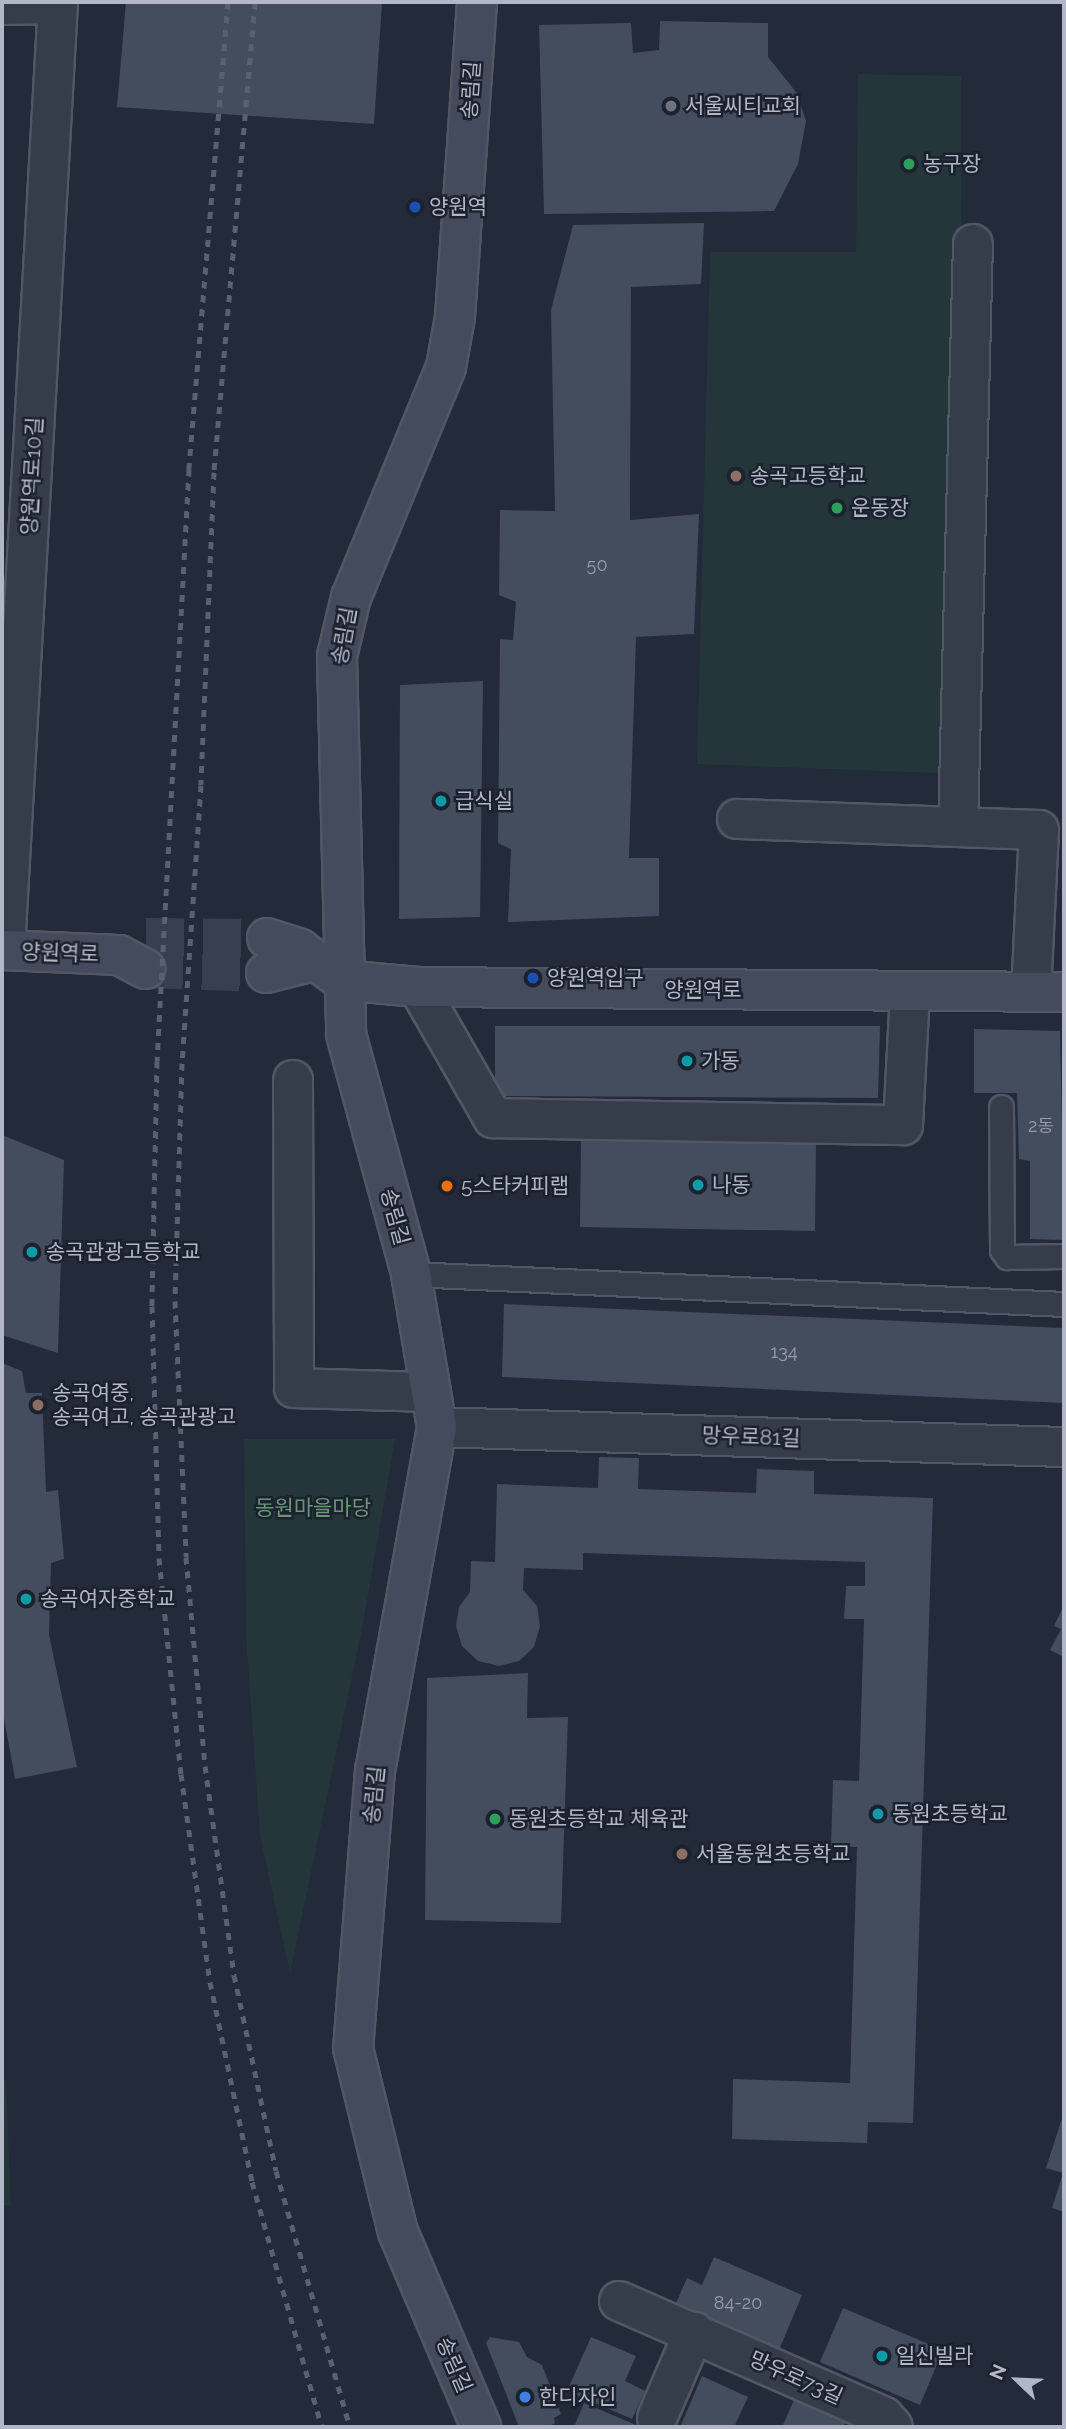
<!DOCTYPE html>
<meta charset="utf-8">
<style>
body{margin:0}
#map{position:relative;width:1066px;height:2429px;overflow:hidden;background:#232a39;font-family:Raleway,"Noto Sans KR",sans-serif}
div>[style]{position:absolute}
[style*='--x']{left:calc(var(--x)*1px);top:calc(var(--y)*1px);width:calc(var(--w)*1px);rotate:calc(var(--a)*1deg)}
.green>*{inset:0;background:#24363a}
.building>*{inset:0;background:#444d5e}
.secondary-tunnel>*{height:38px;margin-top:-19px;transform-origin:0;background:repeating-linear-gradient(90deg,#383f4e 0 38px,transparent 0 57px)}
.roads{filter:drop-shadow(2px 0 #515765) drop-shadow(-2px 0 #515765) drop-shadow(0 2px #515765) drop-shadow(0 -2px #515765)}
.lane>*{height:23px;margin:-11.5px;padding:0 11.5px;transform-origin:11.5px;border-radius:11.5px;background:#363d4a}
.street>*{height:38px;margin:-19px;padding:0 19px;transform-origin:19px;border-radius:19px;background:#363d4a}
.secondary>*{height:38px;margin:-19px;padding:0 19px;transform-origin:19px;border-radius:19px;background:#444b5d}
.rail>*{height:5px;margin-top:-2.5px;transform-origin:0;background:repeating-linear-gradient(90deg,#586071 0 7px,transparent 0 14px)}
.dots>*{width:19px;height:19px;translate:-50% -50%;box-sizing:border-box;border:4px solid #1b222e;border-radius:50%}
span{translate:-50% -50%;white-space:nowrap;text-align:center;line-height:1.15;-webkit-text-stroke:5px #1b222e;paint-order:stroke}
.number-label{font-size:18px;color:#969cac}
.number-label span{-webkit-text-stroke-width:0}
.street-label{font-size:21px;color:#b1b7c6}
.poi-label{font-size:21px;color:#b1b7c6}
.left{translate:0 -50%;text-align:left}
.park-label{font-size:21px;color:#699677}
.frame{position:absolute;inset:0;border:4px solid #b1b7c6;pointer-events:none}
.north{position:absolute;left:982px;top:2345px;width:70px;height:70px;-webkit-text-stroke:5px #1b222e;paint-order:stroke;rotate:293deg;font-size:19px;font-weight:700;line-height:28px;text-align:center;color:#b1b7c6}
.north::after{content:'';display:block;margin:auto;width:24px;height:32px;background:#b1b7c6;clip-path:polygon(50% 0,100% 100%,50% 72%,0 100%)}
</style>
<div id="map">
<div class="green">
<i style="clip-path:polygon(858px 74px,961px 76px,963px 774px,697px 764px,710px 252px,856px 252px)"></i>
<i style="clip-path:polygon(244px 1439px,395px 1439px,363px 1624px,290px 1973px,260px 1836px,246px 1634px)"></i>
<i style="clip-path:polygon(6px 2079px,11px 2205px,2px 2205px,2px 2080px)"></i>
</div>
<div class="building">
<i style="clip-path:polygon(126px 2px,382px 2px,374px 124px,117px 107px)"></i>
<i style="clip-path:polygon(660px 21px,768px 23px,768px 57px,796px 92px,806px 121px,798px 164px,774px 211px,544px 214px,539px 25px,631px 23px,633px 53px,659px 50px)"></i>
<i style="clip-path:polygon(704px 223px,701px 284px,631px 287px,630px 520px,699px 514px,694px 634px,636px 637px,629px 858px,659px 858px,659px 916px,508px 922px,511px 849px,498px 843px,500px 639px,513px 640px,516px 602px,499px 595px,500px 510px,555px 511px,551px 310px,573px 225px)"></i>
<i style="clip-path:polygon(483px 681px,480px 917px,399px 919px,400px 685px)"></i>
<i style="clip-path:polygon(495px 1026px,880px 1026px,878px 1098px,495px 1096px)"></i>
<i style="clip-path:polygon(974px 1029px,1060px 1031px,1064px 1240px,1030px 1239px,1030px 1161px,1019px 1159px,1017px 1093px,974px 1093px)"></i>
<i style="clip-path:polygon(2px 1135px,64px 1160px,58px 1353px,2px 1335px)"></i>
<i style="clip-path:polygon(581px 1137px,816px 1143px,815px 1231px,580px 1227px)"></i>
<i style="clip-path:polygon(504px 1304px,1064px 1328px,1064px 1403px,502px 1377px)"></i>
<i style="clip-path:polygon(2px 1363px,22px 1371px,26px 1393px,42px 1393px,46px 1492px,58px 1490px,64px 1559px,51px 1563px,49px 1635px,77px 1767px,15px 1779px,2px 1707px)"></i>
<i style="clip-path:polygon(599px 1457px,639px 1458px,638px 1489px,756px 1493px,757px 1469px,814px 1471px,814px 1494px,933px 1498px,913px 2123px,868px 2122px,867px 2143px,732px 2139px,733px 2079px,850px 2083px,857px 1847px,831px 1846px,833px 1780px,859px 1781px,864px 1619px,844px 1619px,846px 1586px,865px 1586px,865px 1562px,583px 1553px,583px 1570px,524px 1568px,523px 1590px,537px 1606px,540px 1626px,534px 1647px,519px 1661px,499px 1666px,478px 1661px,462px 1646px,456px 1626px,459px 1607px,470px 1592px,471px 1561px,495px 1562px,497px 1484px,598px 1488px)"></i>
<i style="clip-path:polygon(1064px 1605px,1064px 1657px,1050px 1650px,1061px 1629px,1054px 1626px)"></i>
<i style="clip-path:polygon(528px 1673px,527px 1718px,568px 1717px,561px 1923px,425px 1920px,427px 1678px)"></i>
<i style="clip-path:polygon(1064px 2112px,1064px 2212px,1052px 2208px,1063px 2173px,1046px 2168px)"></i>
<i style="clip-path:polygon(714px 2257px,802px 2295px,777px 2355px,673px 2310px,687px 2278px,702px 2285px)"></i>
<i style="clip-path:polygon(843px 2308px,943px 2350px,920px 2405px,820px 2362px)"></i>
<i style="clip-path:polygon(490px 2337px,519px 2342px,527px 2357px,542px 2365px,561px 2414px,554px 2418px,555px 2423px,548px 2427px,519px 2427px,486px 2343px)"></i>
<i style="clip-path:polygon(591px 2337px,636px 2356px,625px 2381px,645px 2391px,632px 2419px,567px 2391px)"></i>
<i style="clip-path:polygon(702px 2376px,748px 2397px,734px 2427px,680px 2427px)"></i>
<i style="clip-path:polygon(794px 2400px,846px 2422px,843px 2427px,782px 2427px)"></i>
<i style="clip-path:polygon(584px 2403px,641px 2427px,574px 2427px)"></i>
</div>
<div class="secondary-tunnel">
<i style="--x:146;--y:937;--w:121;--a:0.5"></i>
<i style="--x:145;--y:969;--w:121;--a:1.9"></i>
</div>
<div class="roads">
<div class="lane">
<i style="--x:1001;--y:1107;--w:143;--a:89.6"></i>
<i style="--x:1002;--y:1250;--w:9;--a:54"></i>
<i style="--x:1007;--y:1257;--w:57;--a:-1"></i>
<i style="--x:411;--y:1274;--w:654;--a:2.63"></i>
</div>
<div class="street">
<i style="--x:2;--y:5;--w:55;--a:-1"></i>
<i style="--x:737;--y:819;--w:302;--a:2.1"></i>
<i style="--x:1039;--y:830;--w:162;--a:92.8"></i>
<i style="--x:958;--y:827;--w:583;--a:-88.53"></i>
<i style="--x:5;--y:950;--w:949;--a:-86.8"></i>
<i style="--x:418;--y:987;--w:151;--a:60.2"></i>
<i style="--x:493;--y:1118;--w:410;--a:1"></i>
<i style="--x:903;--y:1125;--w:134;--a:-87"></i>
<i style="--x:293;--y:1080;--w:308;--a:89.8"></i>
<i style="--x:294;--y:1388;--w:137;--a:1.7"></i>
<i style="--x:437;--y:1427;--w:627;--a:1.83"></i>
<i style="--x:619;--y:2301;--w:289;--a:23.6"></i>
<i style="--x:884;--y:2417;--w:13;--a:48"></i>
<i style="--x:657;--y:2418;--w:94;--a:-66.7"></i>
</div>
<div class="secondary">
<i style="--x:477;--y:2;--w:316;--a:94"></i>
<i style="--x:455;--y:317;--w:51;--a:100.2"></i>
<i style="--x:446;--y:367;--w:249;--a:112.4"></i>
<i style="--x:351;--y:597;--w:61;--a:103.3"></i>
<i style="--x:337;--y:656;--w:378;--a:88.6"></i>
<i style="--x:346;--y:1034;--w:249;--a:74.8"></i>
<i style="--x:411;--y:1274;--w:155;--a:80.4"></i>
<i style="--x:437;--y:1427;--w:349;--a:100.2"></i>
<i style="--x:375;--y:1770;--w:279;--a:94.5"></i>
<i style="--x:353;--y:2048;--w:189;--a:76.3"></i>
<i style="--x:398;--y:2232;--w:212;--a:66.9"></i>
<i style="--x:267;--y:938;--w:35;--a:18"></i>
<i style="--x:300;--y:949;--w:52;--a:36.4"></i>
<i style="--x:342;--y:980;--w:76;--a:5.3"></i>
<i style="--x:418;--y:987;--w:646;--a:0.44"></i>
<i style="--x:2;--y:950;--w:117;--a:2.4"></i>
<i style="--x:119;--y:955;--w:30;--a:28"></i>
<i style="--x:266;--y:973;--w:49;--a:-14"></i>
</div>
</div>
<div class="rail">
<i style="--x:228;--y:2;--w:469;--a:94.8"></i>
<i style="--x:189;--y:469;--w:593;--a:93.09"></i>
<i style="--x:157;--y:1061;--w:245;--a:91.2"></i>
<i style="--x:152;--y:1306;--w:252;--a:88.4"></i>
<i style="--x:159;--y:1558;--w:217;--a:84.2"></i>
<i style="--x:181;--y:1774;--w:210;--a:82.1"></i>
<i style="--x:210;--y:1982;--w:204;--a:78.1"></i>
<i style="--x:252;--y:2182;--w:255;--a:74.1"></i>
<i style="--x:255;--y:2;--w:472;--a:95"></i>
<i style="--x:214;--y:472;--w:313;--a:92.4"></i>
<i style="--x:201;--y:785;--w:279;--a:93.9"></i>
<i style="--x:182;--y:1063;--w:238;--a:91.7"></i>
<i style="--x:175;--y:1301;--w:256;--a:87.5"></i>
<i style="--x:186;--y:1557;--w:210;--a:84.8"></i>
<i style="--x:205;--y:1766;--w:211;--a:82.1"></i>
<i style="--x:234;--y:1975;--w:200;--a:77.9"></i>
<i style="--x:276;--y:2171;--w:266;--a:73.9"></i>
</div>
<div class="dots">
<i style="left:671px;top:106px;background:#6b7280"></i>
<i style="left:909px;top:164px;background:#2e9e5b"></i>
<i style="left:415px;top:207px;background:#1a4fb4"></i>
<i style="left:736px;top:476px;background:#8d6e63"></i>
<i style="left:837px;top:508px;background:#2e9e5b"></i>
<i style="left:441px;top:801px;background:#0f9aa8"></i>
<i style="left:533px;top:978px;background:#1a4fb4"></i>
<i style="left:687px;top:1061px;background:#0f9aa8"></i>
<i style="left:698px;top:1185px;background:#0f9aa8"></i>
<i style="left:447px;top:1186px;background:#e8710a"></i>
<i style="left:32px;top:1252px;background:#0f9aa8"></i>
<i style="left:38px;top:1405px;background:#8d6e63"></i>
<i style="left:26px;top:1599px;background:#0f9aa8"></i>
<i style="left:878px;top:1814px;background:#0f9aa8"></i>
<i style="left:495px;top:1819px;background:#2e9e5b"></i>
<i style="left:682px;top:1854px;background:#8d6e63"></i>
<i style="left:882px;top:2356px;background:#0f9aa8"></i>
<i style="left:525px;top:2397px;background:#3f7fe0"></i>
</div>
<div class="number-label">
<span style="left:597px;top:565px">50</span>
<span style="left:1041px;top:1126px">2동</span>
<span style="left:784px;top:1352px">134</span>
<span style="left:738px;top:2303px">84-20</span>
</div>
<div class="street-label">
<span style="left:471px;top:90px;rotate:-86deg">송림길</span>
<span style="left:32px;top:476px;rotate:-87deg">양원역로10길</span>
<span style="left:344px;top:636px;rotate:-80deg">송림길</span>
<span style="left:60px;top:953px;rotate:2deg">양원역로</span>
<span style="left:703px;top:990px">양원역로</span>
<span style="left:395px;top:1217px;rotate:75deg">송림길</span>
<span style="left:751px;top:1437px;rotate:2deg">망우로81길</span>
<span style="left:374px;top:1795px;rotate:-84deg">송림길</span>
<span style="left:454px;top:2365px;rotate:67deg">송림길</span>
<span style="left:796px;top:2378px;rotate:24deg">망우로73길</span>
</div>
<div class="poi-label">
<span class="left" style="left:685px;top:106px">서울씨티교회</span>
<span class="left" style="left:923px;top:164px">농구장</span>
<span class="left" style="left:429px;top:207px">양원역</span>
<span class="left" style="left:750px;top:476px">송곡고등학교</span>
<span class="left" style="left:851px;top:508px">운동장</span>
<span class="left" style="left:455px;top:801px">급식실</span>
<span class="left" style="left:547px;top:978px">양원역입구</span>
<span class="left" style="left:701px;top:1061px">가동</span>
<span class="left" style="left:712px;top:1185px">나동</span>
<span class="left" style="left:461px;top:1186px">5스타커피랩</span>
<span class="left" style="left:46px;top:1252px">송곡관광고등학교</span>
<span class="left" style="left:52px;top:1405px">송곡여중,<br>송곡여고, 송곡관광고</span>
<span class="left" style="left:40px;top:1599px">송곡여자중학교</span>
<span class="left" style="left:892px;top:1814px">동원초등학교</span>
<span class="left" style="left:509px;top:1819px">동원초등학교 체육관</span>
<span class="left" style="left:696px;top:1854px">서울동원초등학교</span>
<span class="left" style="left:896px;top:2356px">일신빌라</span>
<span class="left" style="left:539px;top:2397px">한디자인</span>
</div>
<div class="park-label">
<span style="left:313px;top:1508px">동원마을마당</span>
</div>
<div class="frame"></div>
<div class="north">N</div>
</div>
